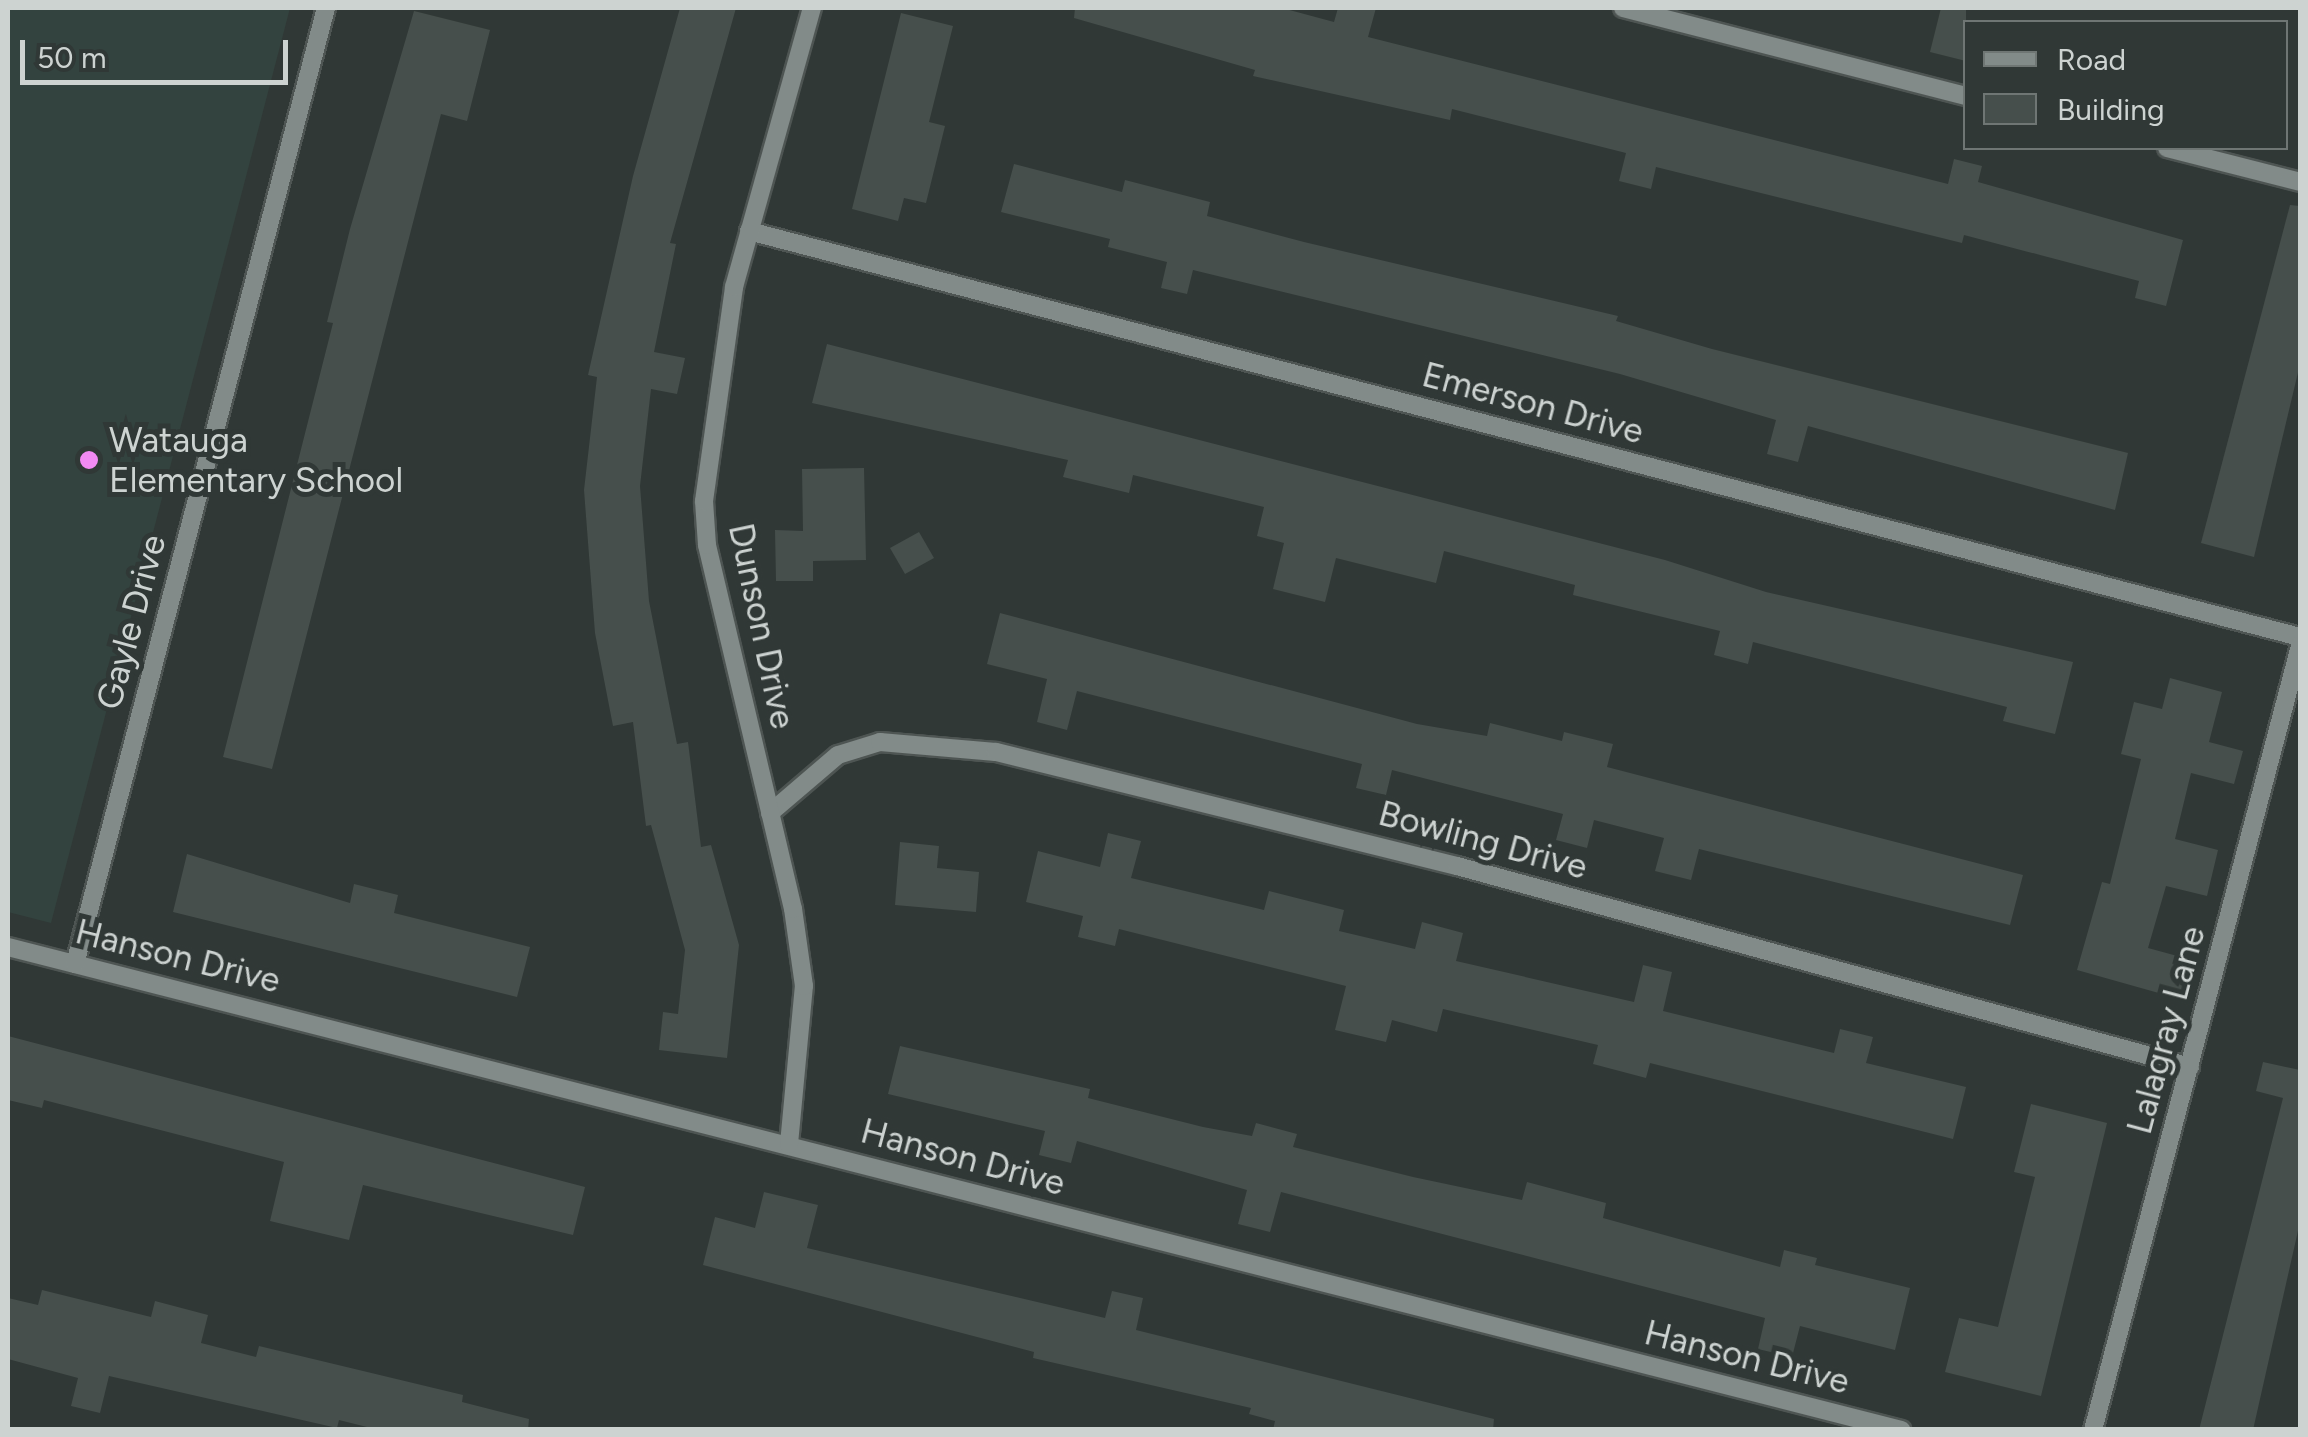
<!DOCTYPE html>
<style>
body{margin:0}
#map{position:relative;width:2308px;height:1437px;overflow:hidden;background:#303836;font-family:Figtree,sans-serif}
div>[style]{position:absolute}
[style*='--x']{left:calc(var(--x)*1px);top:calc(var(--y)*1px);width:calc(var(--w)*1px);rotate:calc(var(--a)*1deg)}
.built>*{inset:0;background:#33433f}
.building>*{inset:0;background:#464f4c}
.roads{filter:drop-shadow(2px 0 #4e5553) drop-shadow(-2px 0 #4e5553) drop-shadow(0 2px #4e5553) drop-shadow(0 -2px #4e5553)}
.minor>*{height:18px;margin:-9px;padding:0 9px;transform-origin:9px;border-radius:9px;background:#828b89}
.dots>*{width:28px;height:28px;translate:-50% -50%;box-sizing:border-box;border:5px solid #303836;border-radius:50%}
span{translate:-50% -50%;white-space:nowrap;text-align:center;line-height:1.15;-webkit-text-stroke:10px #303836;paint-order:stroke}
.street-label{font-size:35px;color:#cdd3d1}
.poi-label{font-size:35px;color:#cdd3d1}
.left{translate:0 -50%;text-align:left}
.frame{position:absolute;inset:0;border:10px solid #cdd3d1;pointer-events:none}
.legend{position:absolute;left:1963px;top:20px;width:325px;height:130px;box-sizing:border-box;background:#303836;border:2px solid #6f7674;margin:0;padding:12px 18px;list-style:none;font-size:30px;color:#cdd3d1}
.legend li{display:flex;align-items:center;gap:20px;height:50px}
.legend b{width:50px;border:2px solid #6f7674}
.scale{position:absolute;left:20px;top:40px;width:268px;height:45px;box-sizing:border-box;border:5px solid #cdd3d1;border-top:0;padding-left:12px;font-size:30px;line-height:35px;white-space:nowrap;color:#cdd3d1;-webkit-text-stroke:8px #303836;paint-order:stroke}
</style>
<div id="map">
<div class="built">
<i style="clip-path:polygon(8px 8px,290px 8px,51px 923px,8px 912px)"></i>
</div>
<div class="building">
<i style="clip-path:polygon(680px 8px,736px 8px,670px 243px,676px 244px,654px 352px,685px 358px,677px 394px,651px 389px,640px 486px,649px 601px,677px 744px,688px 742px,701px 847px,711px 845px,739px 945px,727px 1058px,659px 1050px,663px 1012px,678px 1014px,685px 950px,651px 825px,646px 826px,633px 722px,613px 726px,595px 633px,584px 490px,597px 377px,588px 375px,633px 176px)"></i>
<i style="clip-path:polygon(1075px 8px,1282px 8px,1334px 22px,1338px 8px,1376px 8px,1368px 37px,1948px 184px,1954px 159px,1982px 166px,1978px 182px,2183px 240px,2166px 306px,2135px 298px,2139px 281px,1964px 235px,1962px 243px,1656px 167px,1651px 189px,1619px 181px,1626px 153px,1452px 109px,1450px 120px,1253px 76px,1255px 70px,1074px 18px)"></i>
<i style="clip-path:polygon(1941px 8px,1966px 8px,1966px 61px,1930px 52px)"></i>
<i style="clip-path:polygon(414px 11px,490px 30px,467px 121px,441px 114px,272px 769px,223px 757px,333px 323px,327px 322px,350px 229px)"></i>
<i style="clip-path:polygon(901px 13px,953px 26px,929px 122px,945px 126px,926px 203px,904px 198px,898px 221px,852px 209px)"></i>
<i style="clip-path:polygon(1014px 164px,1122px 192px,1125px 180px,1210px 202px,1207px 216px,1304px 242px,1618px 316px,1616px 321px,1712px 349px,2128px 453px,2115px 510px,1808px 426px,1798px 462px,1767px 454px,1776px 420px,1620px 374px,1193px 270px,1187px 294px,1161px 288px,1167px 262px,1108px 247px,1110px 239px,1001px 212px)"></i>
<i style="clip-path:polygon(2290px 205px,2300px 206px,2300px 364px,2254px 557px,2201px 543px)"></i>
<i style="clip-path:polygon(827px 344px,1665px 560px,1766px 592px,2073px 662px,2055px 734px,2003px 721px,2007px 707px,1753px 642px,1748px 664px,1714px 655px,1720px 631px,1573px 595px,1575px 585px,1444px 551px,1436px 583px,1336px 558px,1325px 602px,1273px 589px,1284px 543px,1257px 536px,1264px 507px,1133px 475px,1129px 493px,1063px 477px,1068px 460px,812px 403px)"></i>
<i style="clip-path:polygon(864px 468px,866px 560px,813px 561px,813px 581px,776px 581px,775px 530px,803px 531px,802px 469px)"></i>
<i style="clip-path:polygon(919px 532px,934px 558px,905px 574px,890px 548px)"></i>
<i style="clip-path:polygon(1000px 613px,1417px 724px,1487px 736px,1490px 723px,1562px 741px,1564px 732px,1613px 744px,1607px 767px,2023px 875px,2010px 925px,1699px 849px,1691px 880px,1655px 871px,1664px 838px,1594px 820px,1587px 848px,1556px 840px,1563px 814px,1392px 770px,1386px 795px,1356px 788px,1362px 764px,1077px 691px,1067px 730px,1037px 722px,1047px 679px,987px 664px)"></i>
<i style="clip-path:polygon(2170px 678px,2222px 692px,2209px 742px,2243px 751px,2234px 784px,2191px 773px,2175px 839px,2218px 850px,2207px 896px,2166px 886px,2148px 948px,2192px 960px,2180px 999px,2077px 970px,2102px 882px,2110px 884px,2141px 759px,2121px 754px,2134px 702px,2162px 709px)"></i>
<i style="clip-path:polygon(1108px 833px,1141px 841px,1131px 878px,1264px 910px,1269px 891px,1344px 910px,1339px 931px,1415px 949px,1422px 922px,1463px 933px,1456px 961px,1634px 1002px,1643px 965px,1672px 972px,1663px 1011px,1834px 1053px,1840px 1029px,1873px 1037px,1866px 1063px,1966px 1087px,1953px 1139px,1650px 1063px,1646px 1078px,1593px 1064px,1598px 1045px,1443px 1009px,1437px 1032px,1392px 1020px,1386px 1042px,1335px 1030px,1346px 986px,1119px 929px,1115px 946px,1078px 937px,1083px 916px,1026px 902px,1038px 851px,1100px 867px)"></i>
<i style="clip-path:polygon(900px 842px,939px 846px,937px 868px,979px 872px,976px 912px,895px 905px)"></i>
<i style="clip-path:polygon(187px 854px,350px 903px,354px 884px,398px 895px,394px 913px,530px 947px,517px 997px,173px 912px)"></i>
<i style="clip-path:polygon(8px 1036px,585px 1187px,573px 1235px,363px 1185px,349px 1240px,270px 1221px,284px 1162px,44px 1100px,42px 1108px,8px 1100px)"></i>
<i style="clip-path:polygon(900px 1046px,1090px 1089px,1088px 1098px,1203px 1127px,1252px 1136px,1256px 1123px,1297px 1134px,1293px 1147px,1413px 1177px,1522px 1200px,1527px 1182px,1606px 1203px,1603px 1218px,1780px 1267px,1784px 1250px,1817px 1258px,1815px 1265px,1910px 1288px,1895px 1350px,1800px 1326px,1792px 1357px,1758px 1349px,1765px 1318px,1281px 1192px,1270px 1232px,1238px 1224px,1247px 1190px,1077px 1141px,1071px 1163px,1039px 1155px,1045px 1131px,888px 1094px)"></i>
<i style="clip-path:polygon(2263px 1062px,2300px 1070px,2300px 1222px,2253px 1430px,2199px 1430px,2283px 1098px,2256px 1091px)"></i>
<i style="clip-path:polygon(2031px 1104px,2107px 1123px,2041px 1396px,1945px 1372px,1959px 1318px,1998px 1327px,2035px 1177px,2014px 1172px)"></i>
<i style="clip-path:polygon(764px 1192px,818px 1205px,807px 1248px,1105px 1318px,1112px 1291px,1143px 1298px,1136px 1330px,1494px 1419px,1493px 1430px,1273px 1430px,1275px 1421px,1249px 1414px,1251px 1408px,1033px 1358px,1034px 1352px,703px 1265px,715px 1217px,755px 1228px)"></i>
<i style="clip-path:polygon(42px 1290px,151px 1317px,155px 1301px,208px 1315px,201px 1343px,256px 1357px,259px 1346px,463px 1395px,462px 1402px,529px 1419px,528px 1430px,379px 1430px,339px 1420px,337px 1428px,109px 1376px,100px 1413px,71px 1406px,78px 1378px,8px 1359px,8px 1298px,38px 1305px)"></i>
</div>
<div class="roads">
<div class="minor">
<i style="--x:1623;--y:8;--w:354;--a:14.4"></i>
<i style="--x:2167;--y:148;--w:137;--a:14.3"></i>
<i style="--x:749;--y:231;--w:1603;--a:14.67"></i>
<i style="--x:770;--y:813;--w:89;--a:-40.5"></i>
<i style="--x:838;--y:755;--w:44;--a:-17.2"></i>
<i style="--x:880;--y:742;--w:116;--a:4.9"></i>
<i style="--x:996;--y:752;--w:475;--a:13.9"></i>
<i style="--x:1457;--y:866;--w:760;--a:15.33"></i>
<i style="--x:8;--y:947;--w:1954;--a:14.31"></i>
<i style="--x:75;--y:964;--w:988;--a:-75.29"></i>
<i style="--x:789;--y:1144;--w:159;--a:-84.6"></i>
<i style="--x:804;--y:986;--w:78;--a:-98.1"></i>
<i style="--x:793;--y:909;--w:374;--a:-103.3"></i>
<i style="--x:707;--y:545;--w:44;--a:-93.9"></i>
<i style="--x:704;--y:501;--w:216;--a:-82"></i>
<i style="--x:734;--y:287;--w:290;--a:-74.4"></i>
<i style="--x:2093;--y:1430;--w:811;--a:-75.21"></i>
</div>
</div>
<div class="dots">
<i style="left:89px;top:460px;background:#f28af3"></i>
</div>
<div class="street-label">
<span style="left:1533px;top:403px;rotate:15deg">Emerson Drive</span>
<span style="left:131px;top:622px;rotate:-75deg">Gayle Drive</span>
<span style="left:762px;top:626px;rotate:78deg">Dunson Drive</span>
<span style="left:1483px;top:840px;rotate:15deg">Bowling Drive</span>
<span style="left:178px;top:956px;rotate:14deg">Hanson Drive</span>
<span style="left:2166px;top:1030px;rotate:-75deg">Lalagray Lane</span>
<span style="left:963px;top:1157px;rotate:15deg">Hanson Drive</span>
<span style="left:1747px;top:1357px;rotate:14deg">Hanson Drive</span>
</div>
<div class="poi-label">
<span class="left" style="left:109px;top:460px">Watauga<br>Elementary School</span>
</div>
<div class="frame"></div>
<ul class="legend">
<li><b style="height:12px;background:#828b89"></b>Road</li>
<li><b style="height:28px;background:#464f4c"></b>Building</li>
</ul>
<div class="scale">50 m</div>
</div>
